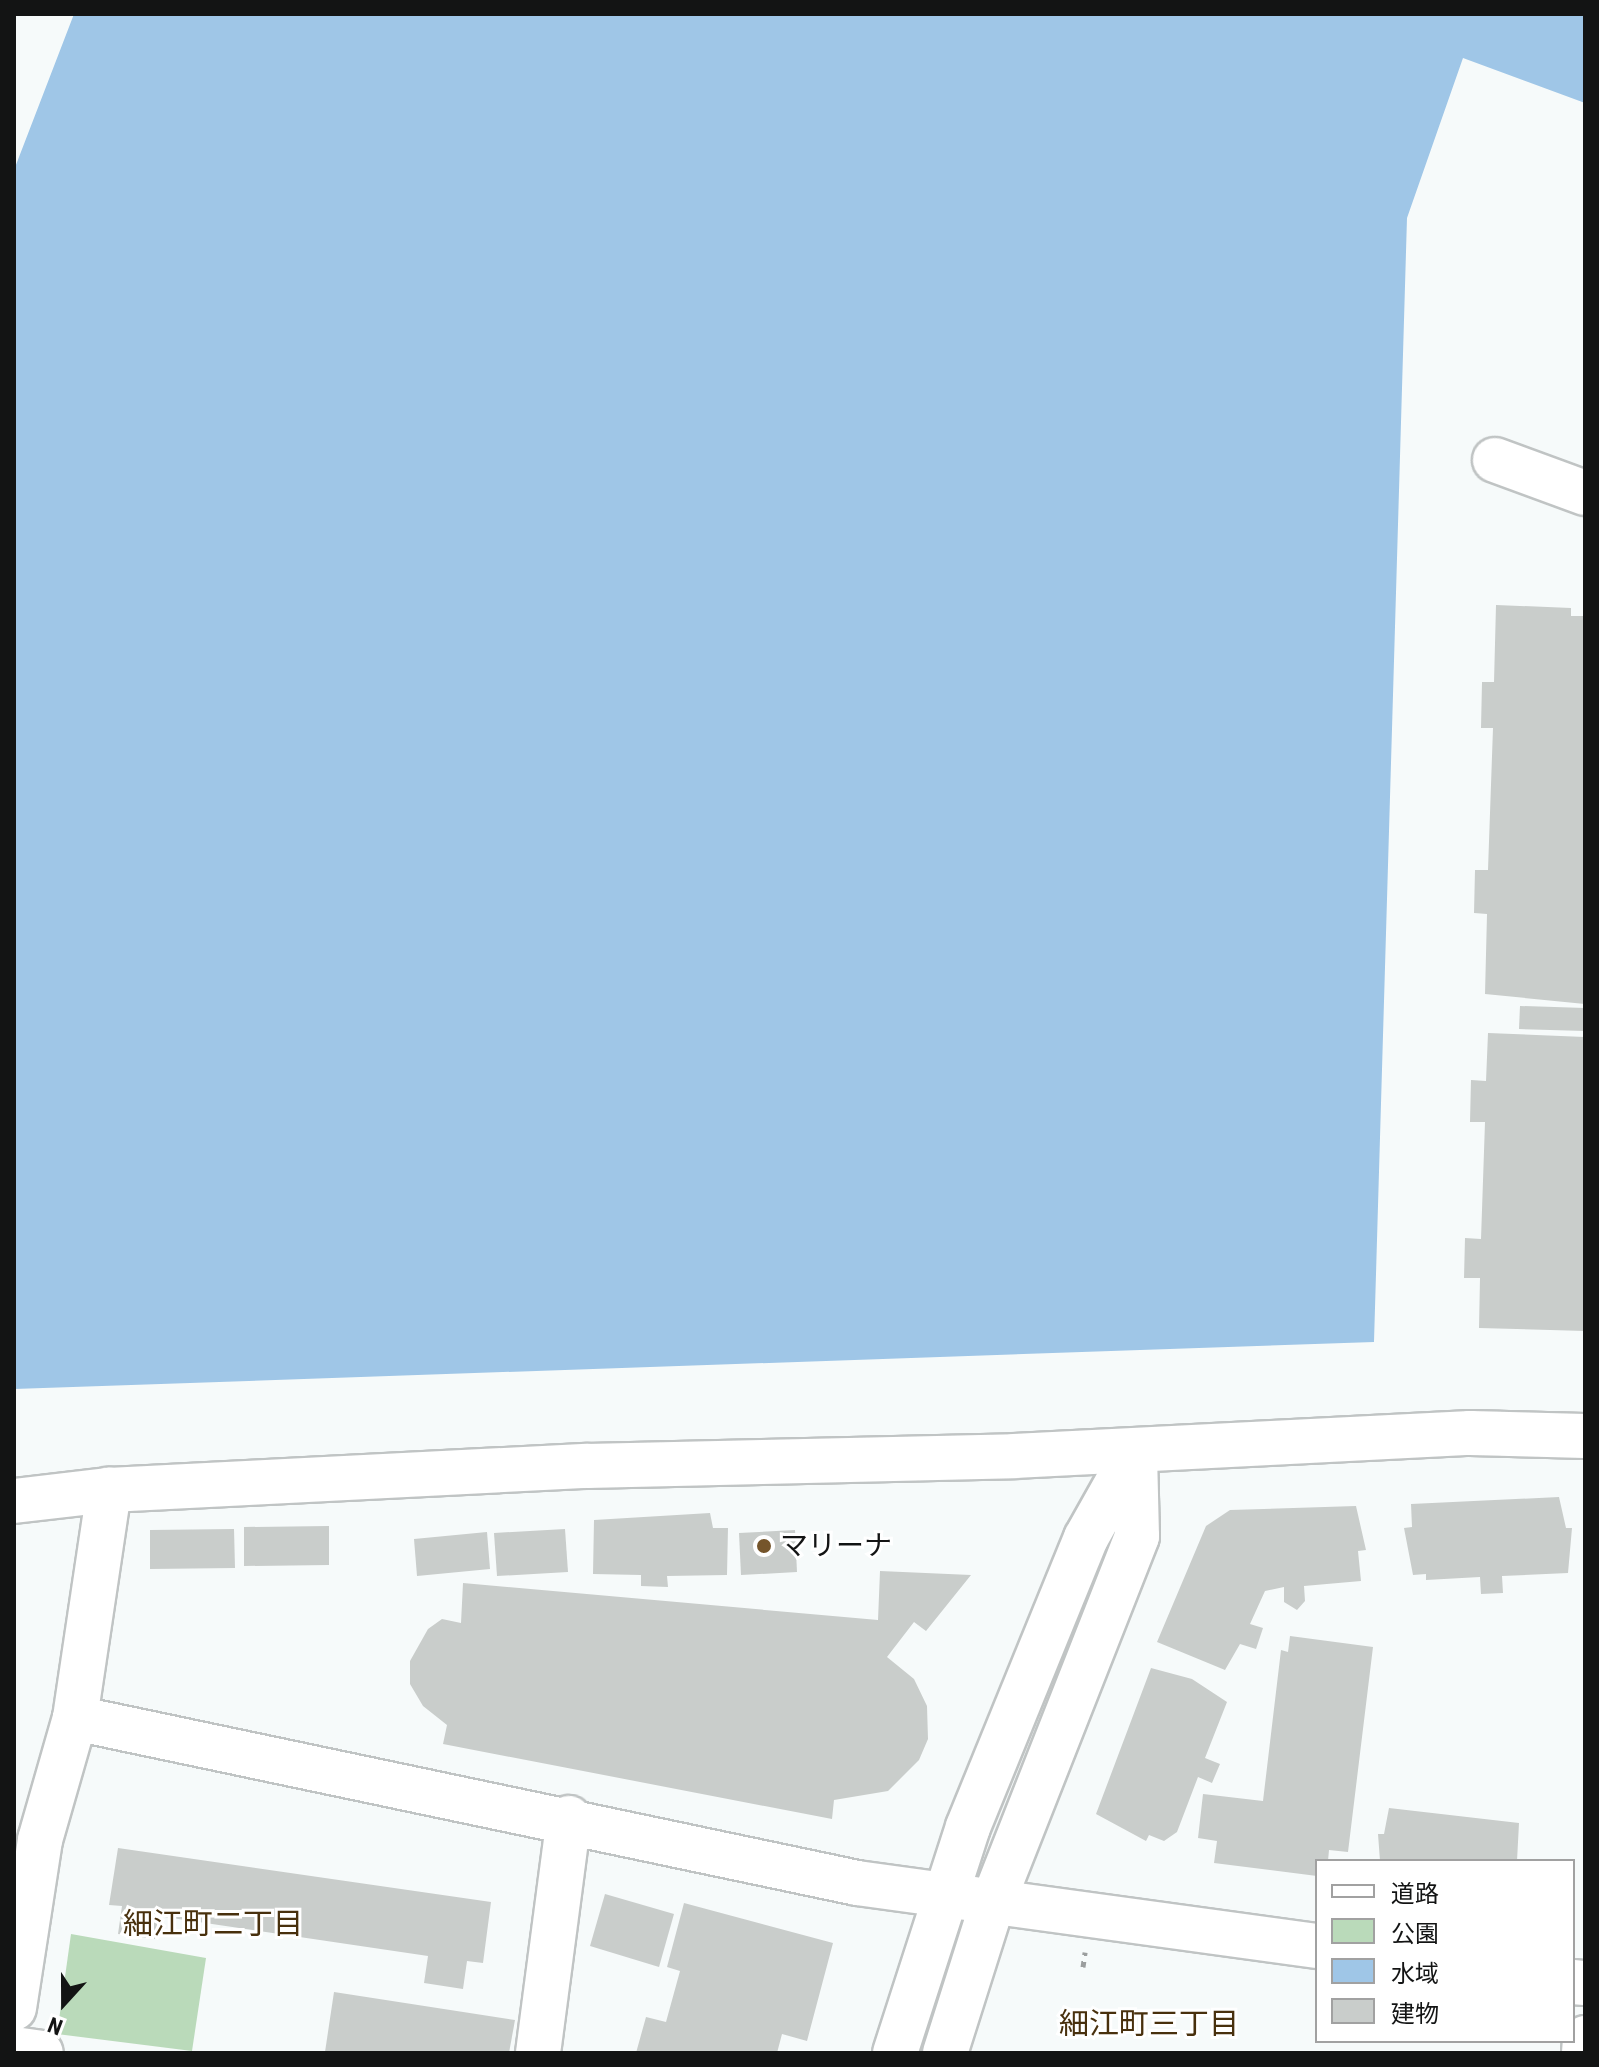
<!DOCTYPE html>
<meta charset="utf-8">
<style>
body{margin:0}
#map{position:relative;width:1599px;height:2067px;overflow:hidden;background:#f6fafa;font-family:"Roboto Condensed","Noto Sans JP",sans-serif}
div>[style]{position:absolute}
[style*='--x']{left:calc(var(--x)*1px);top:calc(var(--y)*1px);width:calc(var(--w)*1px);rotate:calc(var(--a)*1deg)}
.green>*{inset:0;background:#badaba}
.water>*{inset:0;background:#9fc6e7}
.building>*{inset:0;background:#c9cdcb}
.path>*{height:5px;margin-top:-2.5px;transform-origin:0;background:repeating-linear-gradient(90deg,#9b9e9e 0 6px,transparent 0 12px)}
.roads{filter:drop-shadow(2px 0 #c0c4c4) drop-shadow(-2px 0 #c0c4c4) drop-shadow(0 2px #c0c4c4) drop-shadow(0 -2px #c0c4c4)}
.minor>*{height:44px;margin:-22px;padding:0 22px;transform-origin:22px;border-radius:22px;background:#fff}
.dots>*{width:22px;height:22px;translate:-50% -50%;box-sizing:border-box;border:4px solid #fff;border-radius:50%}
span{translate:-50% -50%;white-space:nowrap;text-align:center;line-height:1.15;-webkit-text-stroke:6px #fff;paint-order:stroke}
.poi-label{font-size:28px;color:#131414}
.left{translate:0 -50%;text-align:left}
.neighbourhood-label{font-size:30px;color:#48300d}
.frame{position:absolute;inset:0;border:16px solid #131414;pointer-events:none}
.legend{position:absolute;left:1315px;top:1859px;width:260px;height:184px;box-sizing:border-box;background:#fff;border:2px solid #a1a1a1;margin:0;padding:10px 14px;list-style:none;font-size:24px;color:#131414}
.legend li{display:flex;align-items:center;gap:16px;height:40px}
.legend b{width:40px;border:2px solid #a1a1a1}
.north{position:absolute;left:24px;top:1963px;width:80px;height:80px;-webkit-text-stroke:6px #fff;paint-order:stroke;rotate:201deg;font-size:22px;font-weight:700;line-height:32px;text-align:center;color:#131414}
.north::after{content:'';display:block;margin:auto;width:28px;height:36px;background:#131414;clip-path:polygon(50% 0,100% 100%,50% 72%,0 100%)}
</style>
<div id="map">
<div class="green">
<i style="clip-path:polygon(71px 1934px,206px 1958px,192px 2051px,57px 2034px)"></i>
</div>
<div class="water">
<i style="clip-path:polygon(74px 14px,1585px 14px,1585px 103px,1463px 58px,1407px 218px,1374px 1342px,14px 1389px,14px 170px)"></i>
</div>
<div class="building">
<i style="clip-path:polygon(1496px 605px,1571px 608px,1571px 616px,1585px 616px,1585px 1004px,1485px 994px,1487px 914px,1474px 913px,1475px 870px,1488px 870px,1493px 728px,1481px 728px,1482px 682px,1494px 682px)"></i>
<i style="clip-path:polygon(1520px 1006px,1585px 1008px,1585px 1031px,1519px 1029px)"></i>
<i style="clip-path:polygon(1488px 1033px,1585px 1037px,1585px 1331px,1479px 1328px,1480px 1278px,1464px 1278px,1465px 1238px,1481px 1239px,1485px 1122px,1470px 1122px,1471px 1080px,1486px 1081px)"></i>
<i style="clip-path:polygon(1559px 1497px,1566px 1528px,1572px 1528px,1568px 1573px,1502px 1576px,1503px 1593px,1481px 1594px,1480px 1577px,1426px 1580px,1426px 1574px,1413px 1575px,1404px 1528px,1412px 1527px,1411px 1504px)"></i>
<i style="clip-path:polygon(1356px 1506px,1366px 1550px,1358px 1551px,1361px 1581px,1304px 1586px,1305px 1601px,1297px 1610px,1284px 1602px,1284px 1587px,1265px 1591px,1250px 1624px,1263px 1628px,1256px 1649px,1240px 1644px,1225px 1670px,1157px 1642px,1206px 1526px,1230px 1510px)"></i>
<i style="clip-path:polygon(710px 1513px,713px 1528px,728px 1528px,727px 1575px,667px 1576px,668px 1587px,641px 1586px,641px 1575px,593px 1574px,594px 1520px)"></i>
<i style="clip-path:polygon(329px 1526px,329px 1565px,244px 1566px,244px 1527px)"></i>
<i style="clip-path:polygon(234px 1529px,235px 1568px,150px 1569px,150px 1530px)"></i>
<i style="clip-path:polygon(565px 1529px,568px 1572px,497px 1576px,494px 1533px)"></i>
<i style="clip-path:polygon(795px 1530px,797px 1572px,741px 1575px,739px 1533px)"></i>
<i style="clip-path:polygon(487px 1532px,490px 1569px,417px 1576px,414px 1539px)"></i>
<i style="clip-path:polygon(880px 1571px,971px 1575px,926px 1631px,914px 1622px,887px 1657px,914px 1679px,927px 1706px,928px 1739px,919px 1760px,888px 1791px,834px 1800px,832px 1819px,443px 1744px,447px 1725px,423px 1706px,410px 1684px,410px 1661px,428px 1629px,442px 1619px,461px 1623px,463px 1583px,878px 1620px)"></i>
<i style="clip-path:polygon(1290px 1636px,1373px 1647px,1348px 1852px,1329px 1850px,1328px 1861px,1317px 1861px,1317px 1876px,1214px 1863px,1217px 1841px,1198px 1838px,1203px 1794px,1263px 1801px,1281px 1650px,1288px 1652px)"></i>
<i style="clip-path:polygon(1151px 1668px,1192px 1679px,1227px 1702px,1205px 1758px,1220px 1764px,1212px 1783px,1198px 1777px,1177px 1832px,1164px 1841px,1149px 1835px,1146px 1841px,1096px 1814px)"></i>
<i style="clip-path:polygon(1389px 1808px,1519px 1823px,1517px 1861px,1380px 1861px,1378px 1834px,1384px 1834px)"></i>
<i style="clip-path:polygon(118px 1848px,491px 1902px,483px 1963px,467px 1961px,463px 1989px,424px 1983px,428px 1956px,158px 1916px,155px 1939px,118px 1934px,122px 1906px,109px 1905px)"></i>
<i style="clip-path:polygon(605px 1894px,674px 1914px,659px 1967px,590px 1946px)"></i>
<i style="clip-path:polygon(684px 1903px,833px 1943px,807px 2041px,782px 2034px,777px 2053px,636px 2053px,646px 2017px,666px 2022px,680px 1971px,667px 1967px)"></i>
<i style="clip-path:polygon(334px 1992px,515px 2020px,509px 2053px,325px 2052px)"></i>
</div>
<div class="path">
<i style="--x:1083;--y:1967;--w:15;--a:-82"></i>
</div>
<div class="roads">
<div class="minor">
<i style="--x:1495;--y:460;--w:96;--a:20.1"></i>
<i style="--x:14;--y:1501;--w:96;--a:-6.6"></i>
<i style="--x:109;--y:1490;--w:479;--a:-2.9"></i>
<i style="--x:587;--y:1466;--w:427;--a:-1.3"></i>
<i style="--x:1014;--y:1456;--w:457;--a:-2.9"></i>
<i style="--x:1470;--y:1433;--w:115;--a:1.5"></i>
<i style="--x:75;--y:1718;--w:799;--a:11.91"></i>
<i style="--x:857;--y:1883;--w:464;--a:7.8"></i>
<i style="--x:1573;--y:1982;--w:12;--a:5"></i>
<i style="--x:14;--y:2008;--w:170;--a:-81.2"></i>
<i style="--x:40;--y:1840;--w:127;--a:-74"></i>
<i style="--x:75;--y:1718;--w:231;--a:-81.5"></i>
<i style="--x:14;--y:2049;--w:27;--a:8"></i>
<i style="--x:538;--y:2053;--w:237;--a:-82.5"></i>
<i style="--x:895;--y:2053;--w:237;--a:-72.1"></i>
<i style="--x:968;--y:1827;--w:312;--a:-67.8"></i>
<i style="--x:1086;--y:1538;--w:100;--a:-60.6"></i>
<i style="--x:945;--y:2053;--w:158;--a:-72.4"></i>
<i style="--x:993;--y:1902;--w:393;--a:-68.5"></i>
<i style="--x:1137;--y:1536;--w:83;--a:-91.4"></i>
<i style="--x:1584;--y:2053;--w:15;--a:-86"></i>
</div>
</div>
<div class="dots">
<i style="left:764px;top:1546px;background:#75552b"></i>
</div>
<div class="poi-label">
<span class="left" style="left:780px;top:1546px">マリーナ</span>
</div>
<div class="neighbourhood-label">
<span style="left:213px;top:1924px">細江町二丁目</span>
<span style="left:1149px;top:2024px">細江町三丁目</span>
</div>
<div class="frame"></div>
<ul class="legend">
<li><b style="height:10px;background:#fff"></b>道路</li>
<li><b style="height:22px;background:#badaba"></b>公園</li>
<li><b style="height:22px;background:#9fc6e7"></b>水域</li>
<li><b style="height:22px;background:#c9cdcb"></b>建物</li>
</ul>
<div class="north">N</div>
</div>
